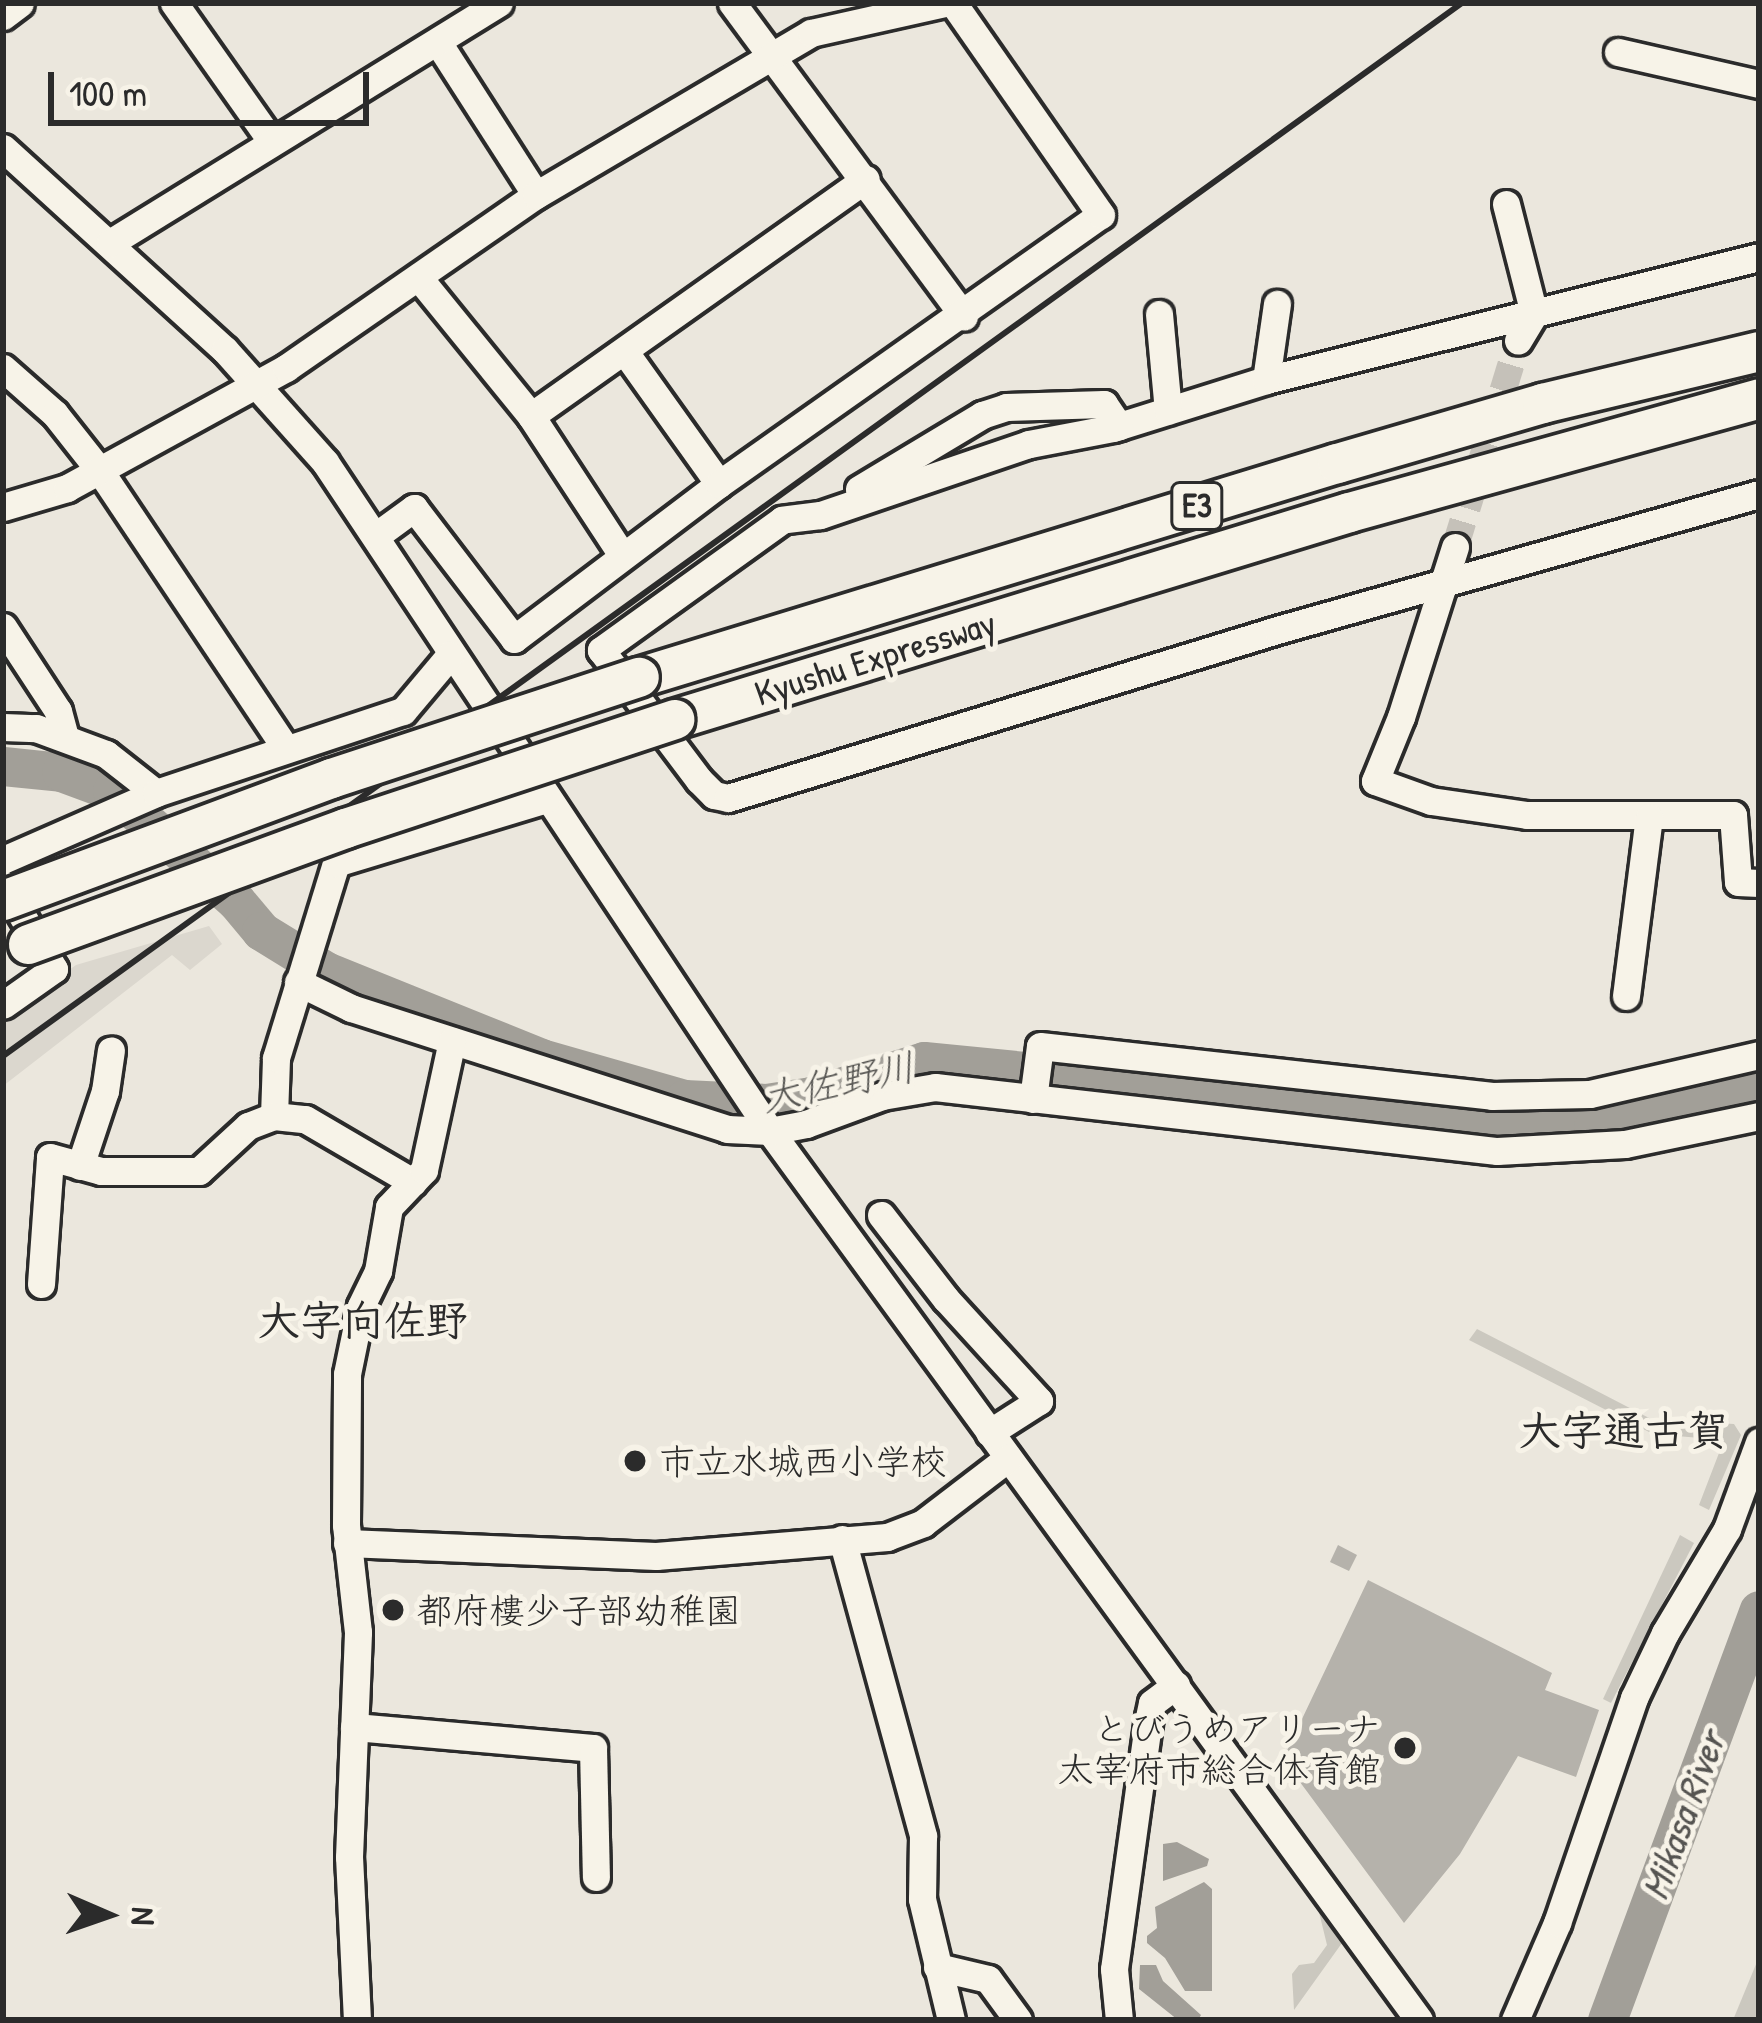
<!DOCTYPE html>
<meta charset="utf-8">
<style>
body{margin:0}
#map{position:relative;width:1762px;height:2023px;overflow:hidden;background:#ebe7dd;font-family:"Patrick Hand","Klee One",sans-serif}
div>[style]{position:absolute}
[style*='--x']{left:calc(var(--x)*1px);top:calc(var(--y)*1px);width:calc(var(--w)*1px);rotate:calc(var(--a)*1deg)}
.built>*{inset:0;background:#dbd7ce}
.green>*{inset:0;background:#cbc8bf}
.water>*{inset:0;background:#a29f98}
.river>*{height:39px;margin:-19.5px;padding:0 19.5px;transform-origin:19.5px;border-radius:19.5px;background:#a29f98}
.building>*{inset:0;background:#b5b2ab}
.minor-tunnel>*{height:27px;margin-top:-13.5px;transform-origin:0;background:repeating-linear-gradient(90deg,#c5c1b9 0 27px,transparent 0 41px)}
.roads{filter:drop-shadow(3px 0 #2b2b2b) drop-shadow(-3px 0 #2b2b2b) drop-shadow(0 3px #2b2b2b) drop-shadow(0 -3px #2b2b2b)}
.minor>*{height:27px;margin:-13.5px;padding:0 13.5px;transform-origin:13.5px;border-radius:13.5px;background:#f7f3e8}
.highway>*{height:39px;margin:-19.5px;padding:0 19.5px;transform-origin:19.5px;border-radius:19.5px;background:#f7f3e8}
.rail>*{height:6px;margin:-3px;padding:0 3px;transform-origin:3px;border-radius:3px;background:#2b2b2b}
.bridges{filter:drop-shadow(3px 0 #2b2b2b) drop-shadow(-3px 0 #2b2b2b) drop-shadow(0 3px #2b2b2b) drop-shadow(0 -3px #2b2b2b)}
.highway-bridge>*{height:39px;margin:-19.5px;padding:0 19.5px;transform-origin:19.5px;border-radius:19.5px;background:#f7f3e8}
.dots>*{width:33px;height:33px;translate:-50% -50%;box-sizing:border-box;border:6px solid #f7f3e8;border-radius:50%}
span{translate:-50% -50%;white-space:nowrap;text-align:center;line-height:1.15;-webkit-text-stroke:10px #f7f3e8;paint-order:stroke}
.shield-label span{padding:3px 9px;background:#f7f3e8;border:3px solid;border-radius:9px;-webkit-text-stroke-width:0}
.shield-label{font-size:33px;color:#2b2b2b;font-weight:700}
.street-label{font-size:36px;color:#2b2b2b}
.poi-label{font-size:36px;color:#2b2b2b}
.left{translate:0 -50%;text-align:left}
.right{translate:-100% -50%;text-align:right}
.water-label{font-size:39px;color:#555451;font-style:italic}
.quarter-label{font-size:42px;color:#2b2b2b;font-weight:700}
.frame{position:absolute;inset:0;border:6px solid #2b2b2b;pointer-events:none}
.north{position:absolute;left:48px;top:1855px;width:120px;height:120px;-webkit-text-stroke:9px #f7f3e8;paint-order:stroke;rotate:92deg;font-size:33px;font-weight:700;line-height:48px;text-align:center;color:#2b2b2b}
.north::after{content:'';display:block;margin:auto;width:42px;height:54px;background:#2b2b2b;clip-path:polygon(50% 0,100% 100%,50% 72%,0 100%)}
.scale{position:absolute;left:48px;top:72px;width:321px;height:54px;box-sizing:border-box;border:6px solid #2b2b2b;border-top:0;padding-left:15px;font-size:36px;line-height:42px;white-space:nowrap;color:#2b2b2b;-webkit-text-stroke:9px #f7f3e8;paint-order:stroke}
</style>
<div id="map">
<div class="built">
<i style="clip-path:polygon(209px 926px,222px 944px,190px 970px,172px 955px,3px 1086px,3px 1017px,76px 965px)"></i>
</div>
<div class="green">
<i style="clip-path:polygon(1477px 1329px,1651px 1419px,1734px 1424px,1741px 1435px,1709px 1510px,1699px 1505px,1724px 1440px,1653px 1434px,1469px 1340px)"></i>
<i style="clip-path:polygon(1680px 1535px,1694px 1543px,1611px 1703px,1603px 1699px)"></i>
<i style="clip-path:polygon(1318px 1908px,1342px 1943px,1294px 2010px,1292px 1974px,1299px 1965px,1314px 1963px,1327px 1945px)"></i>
<i style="clip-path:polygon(1759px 1957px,1759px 2020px,1733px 2020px)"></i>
</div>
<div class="water">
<i style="clip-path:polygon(1177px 1842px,1209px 1859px,1207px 1866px,1163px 1881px,1163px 1844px)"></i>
<i style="clip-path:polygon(1204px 1882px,1212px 1889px,1212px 1991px,1185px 1991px,1165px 1958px,1147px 1943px,1147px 1936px,1157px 1928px,1155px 1907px)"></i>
<i style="clip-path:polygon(1140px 1965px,1156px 1965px,1163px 1981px,1201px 2015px,1198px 2020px,1178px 2020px,1139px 1989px)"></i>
</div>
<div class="river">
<i style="--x:3;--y:766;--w:58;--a:5.9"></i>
<i style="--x:61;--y:772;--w:54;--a:20.4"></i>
<i style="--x:112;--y:791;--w:166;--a:41.6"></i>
<i style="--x:236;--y:901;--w:39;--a:50"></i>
<i style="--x:261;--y:931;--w:76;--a:31.6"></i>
<i style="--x:326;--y:971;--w:232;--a:22"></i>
<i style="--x:541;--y:1058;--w:149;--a:16"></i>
<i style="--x:684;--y:1099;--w:82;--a:2.8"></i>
<i style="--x:766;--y:1103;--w:46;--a:-8.8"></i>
<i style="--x:811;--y:1096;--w:118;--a:-17.2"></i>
<i style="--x:924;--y:1061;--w:672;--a:5.63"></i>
<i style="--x:1593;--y:1127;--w:171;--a:-13.9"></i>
<i style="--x:1607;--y:2020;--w:437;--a:-69.7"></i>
</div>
<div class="building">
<i style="clip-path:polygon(1338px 1545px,1357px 1555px,1349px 1571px,1330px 1562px)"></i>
<i style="clip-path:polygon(1368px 1580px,1552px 1673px,1545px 1690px,1599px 1710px,1576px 1777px,1518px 1756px,1460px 1854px,1404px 1923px,1283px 1759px)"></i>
</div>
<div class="minor-tunnel">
<i style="--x:1455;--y:547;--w:215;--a:-73"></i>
</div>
<div class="roads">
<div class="minor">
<i style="--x:174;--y:3;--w:170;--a:54.8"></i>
<i style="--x:732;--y:3;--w:390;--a:53.5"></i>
<i style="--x:3;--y:16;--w:21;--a:-37"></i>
<i style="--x:439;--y:44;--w:179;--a:57.3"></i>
<i style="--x:1618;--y:52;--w:145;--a:12.8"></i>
<i style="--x:3;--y:148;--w:300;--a:42.3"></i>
<i style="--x:225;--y:350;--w:150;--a:48.2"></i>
<i style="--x:325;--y:462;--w:803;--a:56.37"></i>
<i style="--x:770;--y:1131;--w:1101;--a:53.87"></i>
<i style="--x:1506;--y:204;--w:114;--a:75.7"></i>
<i style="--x:1534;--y:314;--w:31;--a:121"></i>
<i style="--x:110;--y:243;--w:457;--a:-31.7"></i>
<i style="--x:1759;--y:257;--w:508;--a:165.99"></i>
<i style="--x:1266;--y:380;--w:160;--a:162.6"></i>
<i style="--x:1113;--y:428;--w:86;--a:169.2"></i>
<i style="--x:1029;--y:444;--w:221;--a:161.2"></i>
<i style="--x:820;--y:515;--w:38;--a:173"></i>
<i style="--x:782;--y:520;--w:223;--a:144.3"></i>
<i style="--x:601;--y:650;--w:163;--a:53"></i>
<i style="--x:699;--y:780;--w:21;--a:45"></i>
<i style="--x:714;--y:795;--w:14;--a:12"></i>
<i style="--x:728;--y:798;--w:574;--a:-17.01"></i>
<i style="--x:1277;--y:630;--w:501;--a:-15.76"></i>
<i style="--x:419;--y:278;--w:178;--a:50.9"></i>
<i style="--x:531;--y:416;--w:166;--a:56.8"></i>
<i style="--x:1159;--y:314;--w:97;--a:84.7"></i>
<i style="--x:625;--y:352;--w:162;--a:54.5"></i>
<i style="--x:3;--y:368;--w:69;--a:41.5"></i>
<i style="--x:55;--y:414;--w:73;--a:51.7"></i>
<i style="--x:100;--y:471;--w:332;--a:56.2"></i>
<i style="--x:1266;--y:380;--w:77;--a:-81.8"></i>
<i style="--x:531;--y:416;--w:410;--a:-35.3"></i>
<i style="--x:859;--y:489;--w:144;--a:-31"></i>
<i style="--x:982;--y:415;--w:25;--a:-18"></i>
<i style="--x:1006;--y:407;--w:98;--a:-1.8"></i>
<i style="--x:1104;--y:404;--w:27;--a:56"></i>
<i style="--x:3;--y:507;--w:67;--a:-16.5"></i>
<i style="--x:67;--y:488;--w:250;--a:-28.7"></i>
<i style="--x:286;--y:368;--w:304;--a:-34.7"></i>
<i style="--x:536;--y:195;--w:319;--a:-30.5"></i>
<i style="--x:811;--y:33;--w:137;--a:-12.6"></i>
<i style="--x:377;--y:535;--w:46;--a:-36.1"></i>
<i style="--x:414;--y:508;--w:165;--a:52.6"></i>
<i style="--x:514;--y:639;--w:257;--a:-37.1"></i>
<i style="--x:719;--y:484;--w:467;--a:-35.2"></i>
<i style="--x:1101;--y:215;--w:259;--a:-124.9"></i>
<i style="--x:1455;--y:547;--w:178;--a:107.6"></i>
<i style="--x:1401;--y:717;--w:69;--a:112.1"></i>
<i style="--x:1375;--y:781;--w:59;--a:19.7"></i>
<i style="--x:1431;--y:801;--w:97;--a:8.3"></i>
<i style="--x:1527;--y:815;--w:206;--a:0"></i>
<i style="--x:1733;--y:815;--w:67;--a:85.7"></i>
<i style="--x:1738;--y:882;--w:21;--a:3"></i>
<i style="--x:3;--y:627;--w:100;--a:56.8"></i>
<i style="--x:58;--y:711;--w:27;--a:75"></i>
<i style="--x:3;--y:727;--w:33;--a:2"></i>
<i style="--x:36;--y:728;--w:75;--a:20.4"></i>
<i style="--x:106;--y:754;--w:63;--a:38"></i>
<i style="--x:3;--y:860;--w:167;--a:-23.6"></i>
<i style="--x:156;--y:793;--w:260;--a:-18.4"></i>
<i style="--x:403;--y:711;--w:73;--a:-50"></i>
<i style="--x:3;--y:884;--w:99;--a:59"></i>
<i style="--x:54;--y:969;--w:62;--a:144.8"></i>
<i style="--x:298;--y:982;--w:59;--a:26.1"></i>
<i style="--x:351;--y:1008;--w:395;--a:17.8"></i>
<i style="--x:727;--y:1129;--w:43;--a:2.7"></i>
<i style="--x:770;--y:1131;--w:37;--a:-11"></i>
<i style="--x:806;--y:1124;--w:81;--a:-20.2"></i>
<i style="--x:882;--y:1096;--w:54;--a:-9.6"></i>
<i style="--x:935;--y:1087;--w:566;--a:6.5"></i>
<i style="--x:1497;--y:1151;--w:128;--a:-3.1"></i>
<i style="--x:1625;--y:1144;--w:137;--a:-11.8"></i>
<i style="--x:1626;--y:996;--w:180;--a:-82.7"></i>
<i style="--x:1033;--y:1099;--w:53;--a:-82.5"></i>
<i style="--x:1040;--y:1046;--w:455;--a:6.3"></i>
<i style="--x:1492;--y:1096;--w:98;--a:-1.2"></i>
<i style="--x:1590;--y:1094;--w:173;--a:-13"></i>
<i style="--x:274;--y:1116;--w:58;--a:-88"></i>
<i style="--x:276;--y:1058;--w:204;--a:-72.9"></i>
<i style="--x:336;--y:863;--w:220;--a:-16.9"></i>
<i style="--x:80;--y:1166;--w:79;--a:-71.6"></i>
<i style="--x:105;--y:1091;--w:41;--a:-81.7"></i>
<i style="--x:881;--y:1215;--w:106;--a:52.3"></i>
<i style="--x:946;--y:1299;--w:138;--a:47.6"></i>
<i style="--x:1039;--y:1401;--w:59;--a:147.4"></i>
<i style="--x:41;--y:1284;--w:127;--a:-85.9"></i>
<i style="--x:50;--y:1157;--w:53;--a:15.4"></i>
<i style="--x:101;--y:1171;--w:98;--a:0"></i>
<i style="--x:199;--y:1171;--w:67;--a:-42.6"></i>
<i style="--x:248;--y:1126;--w:28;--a:-21"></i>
<i style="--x:274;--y:1116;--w:31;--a:6"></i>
<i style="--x:305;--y:1119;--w:125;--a:30.3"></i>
<i style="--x:842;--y:1539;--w:308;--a:74.7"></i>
<i style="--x:923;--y:1836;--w:63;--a:90.9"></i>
<i style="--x:922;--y:1899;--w:124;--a:76.5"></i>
<i style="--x:347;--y:1543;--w:309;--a:2.4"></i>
<i style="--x:656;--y:1556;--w:232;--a:-4.7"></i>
<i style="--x:887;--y:1537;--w:39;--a:-21"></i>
<i style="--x:923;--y:1523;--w:107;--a:-37.4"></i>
<i style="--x:354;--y:1727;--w:240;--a:5"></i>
<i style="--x:593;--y:1748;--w:129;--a:88.7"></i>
<i style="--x:937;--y:1967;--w:52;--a:13.2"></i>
<i style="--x:988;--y:1979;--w:51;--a:53.8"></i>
<i style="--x:357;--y:2020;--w:163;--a:-92.8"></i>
<i style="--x:349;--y:1857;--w:225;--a:-87.7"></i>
<i style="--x:358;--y:1632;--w:108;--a:-96.4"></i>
<i style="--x:346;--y:1525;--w:151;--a:-89.6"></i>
<i style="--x:347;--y:1374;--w:69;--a:-78.4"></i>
<i style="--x:361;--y:1306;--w:39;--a:-64"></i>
<i style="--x:378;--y:1271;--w:65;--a:-80.2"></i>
<i style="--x:389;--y:1207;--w:51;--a:-46.6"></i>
<i style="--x:424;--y:1170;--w:132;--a:-77.8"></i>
<i style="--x:1119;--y:2020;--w:51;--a:-95.6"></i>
<i style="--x:1114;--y:1969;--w:254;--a:-82.1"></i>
<i style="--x:1149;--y:1717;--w:14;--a:-78"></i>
<i style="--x:1152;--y:1703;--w:30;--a:-37"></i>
<i style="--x:1515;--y:2020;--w:106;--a:-66.6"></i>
<i style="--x:1557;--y:1923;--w:238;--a:-71.1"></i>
<i style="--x:1634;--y:1698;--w:72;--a:-64.5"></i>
<i style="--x:1665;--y:1633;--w:121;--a:-59.2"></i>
<i style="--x:1727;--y:1529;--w:93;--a:-69.8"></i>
</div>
<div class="highway">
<i style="--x:639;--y:677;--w:730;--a:-17.05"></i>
<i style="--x:1337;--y:463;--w:214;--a:-16.3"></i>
<i style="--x:1542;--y:403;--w:223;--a:-13.5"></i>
<i style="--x:674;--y:719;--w:706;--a:-17.05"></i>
<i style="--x:1349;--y:512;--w:426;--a:-15.5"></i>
</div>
</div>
<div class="rail">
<i style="--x:3;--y:1056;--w:1799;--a:-35.82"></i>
</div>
<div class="bridges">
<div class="highway-bridge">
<i style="--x:3;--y:900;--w:350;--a:-20.4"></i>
<i style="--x:331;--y:778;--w:324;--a:-18.2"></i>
<i style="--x:28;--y:944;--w:338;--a:-20.1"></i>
<i style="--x:345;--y:828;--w:347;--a:-18.3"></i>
</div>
</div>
<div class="dots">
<i style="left:635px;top:1461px;background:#2b2b2b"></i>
<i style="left:393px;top:1610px;background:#2b2b2b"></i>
<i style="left:1405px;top:1748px;background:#2b2b2b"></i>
</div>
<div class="shield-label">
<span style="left:1197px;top:506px">E3</span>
</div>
<div class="street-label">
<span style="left:875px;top:657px;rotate:-17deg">Kyushu Expressway</span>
</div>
<div class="poi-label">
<span class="left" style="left:659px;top:1461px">市立水城西小学校</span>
<span class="left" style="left:417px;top:1610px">都府樓少子部幼稚園</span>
<span class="right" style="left:1381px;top:1748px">とびうめアリーナ<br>太宰府市総合体育館</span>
</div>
<div class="water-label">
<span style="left:838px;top:1082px;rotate:-12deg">大佐野川</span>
<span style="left:1683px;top:1815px;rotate:-70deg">Mikasa River</span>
</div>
<div class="quarter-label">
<span style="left:363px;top:1320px">大字向佐野</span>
<span style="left:1624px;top:1430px">大字通古賀</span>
</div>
<div class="frame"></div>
<div class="north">N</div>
<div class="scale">100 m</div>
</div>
